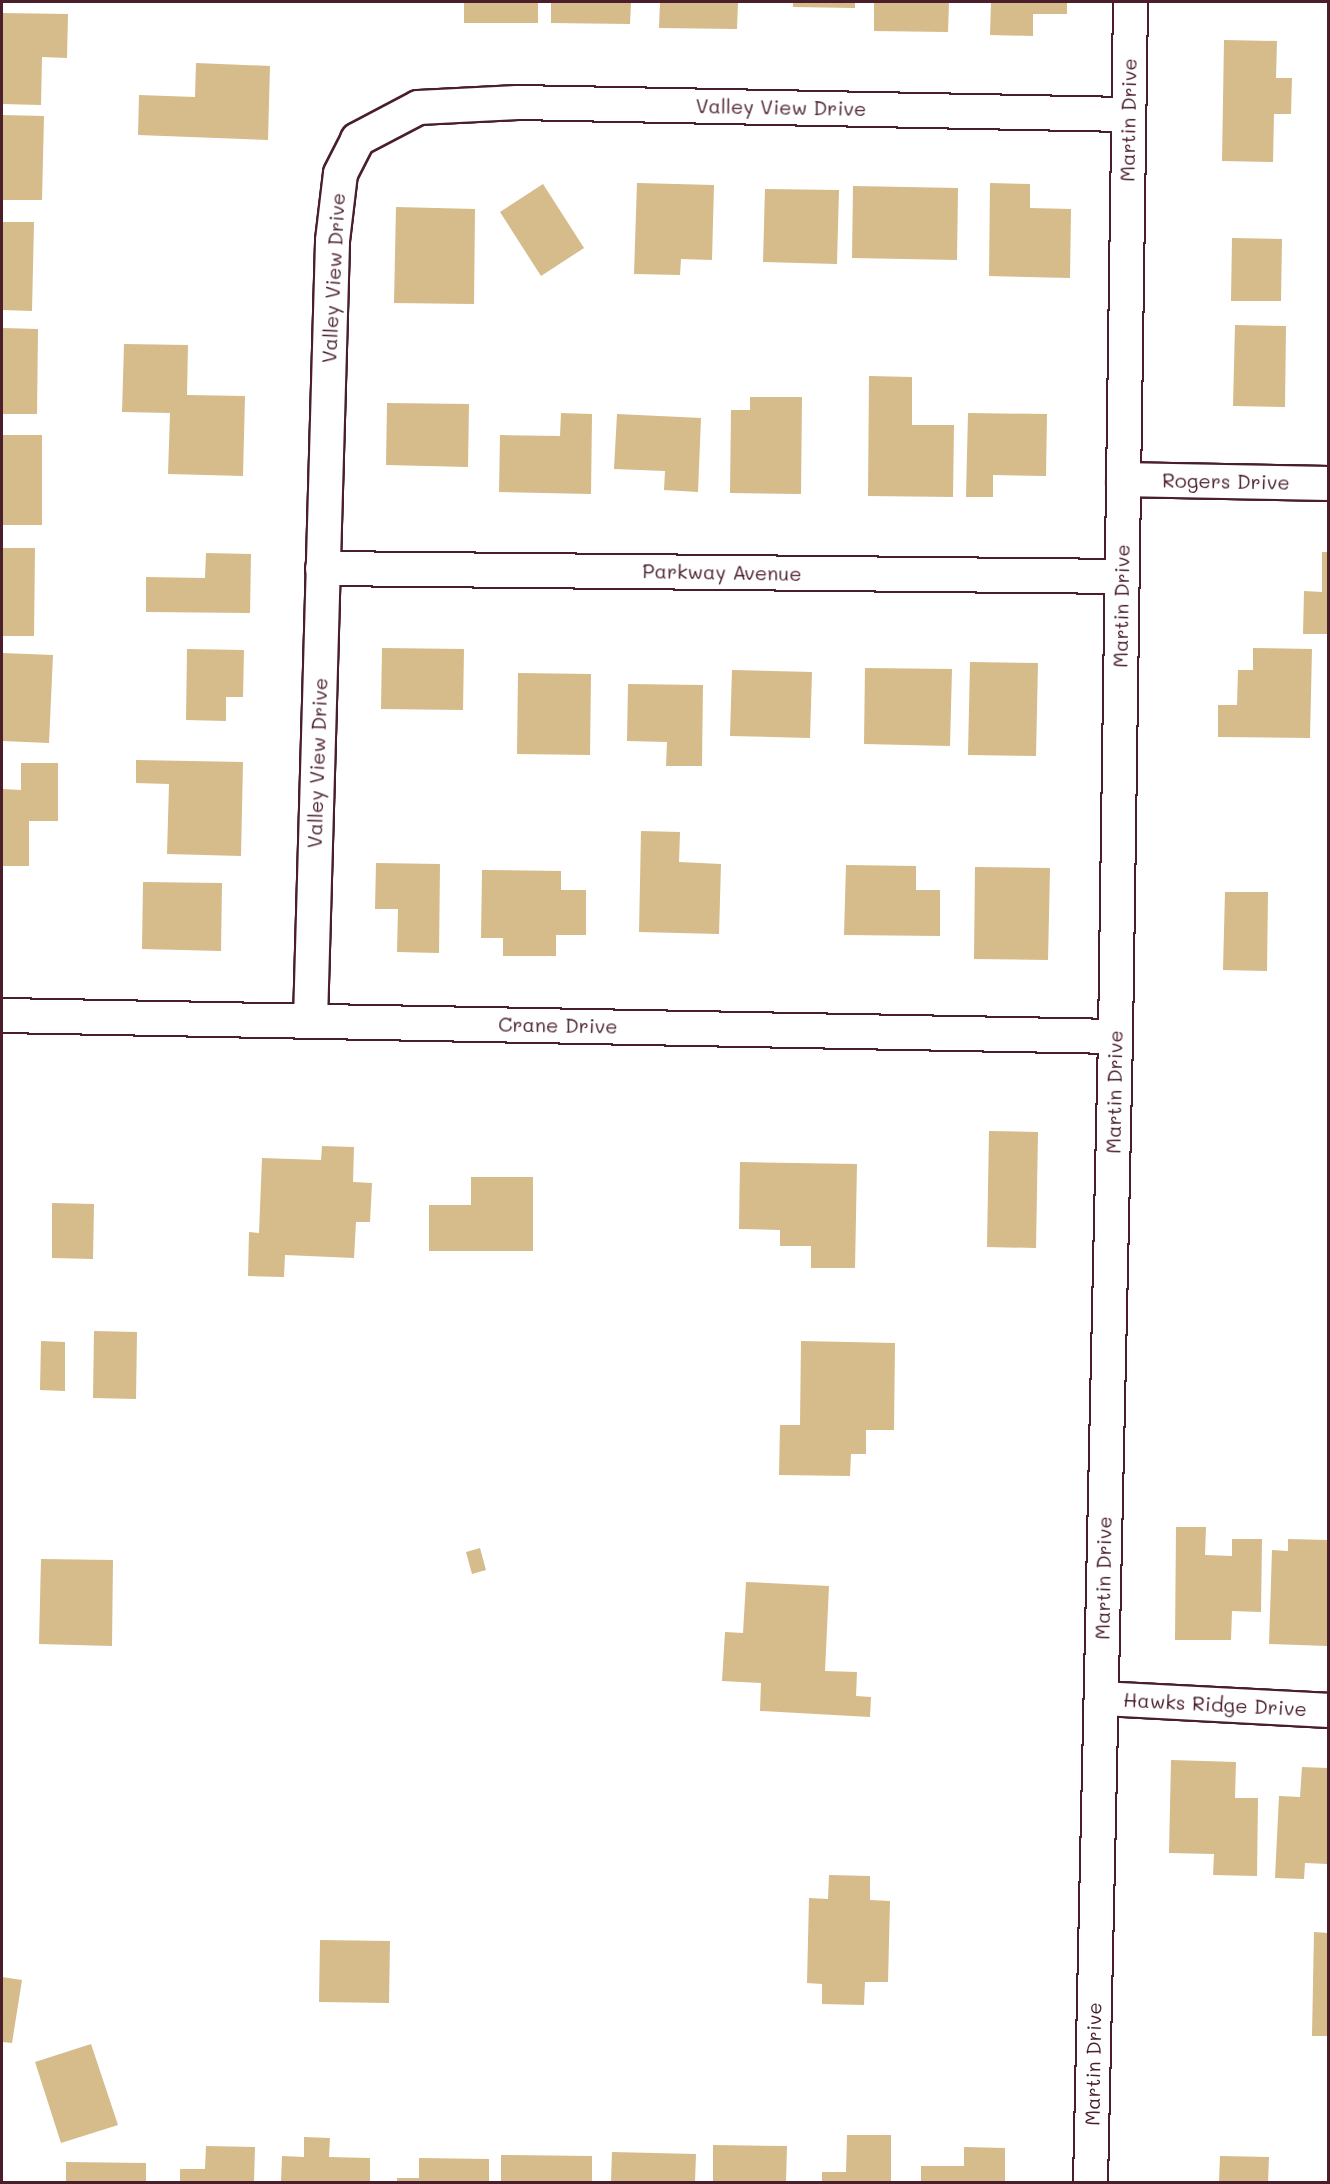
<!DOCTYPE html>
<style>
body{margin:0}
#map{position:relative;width:1330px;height:2184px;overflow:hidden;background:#fff;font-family:Mali,sans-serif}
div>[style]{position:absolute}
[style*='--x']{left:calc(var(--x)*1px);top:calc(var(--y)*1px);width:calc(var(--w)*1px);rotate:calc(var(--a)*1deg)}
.building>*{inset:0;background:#d6bb8b}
.roads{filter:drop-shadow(2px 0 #4a1f2b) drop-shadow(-2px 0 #4a1f2b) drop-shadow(0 2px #4a1f2b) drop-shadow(0 -2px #4a1f2b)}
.minor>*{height:33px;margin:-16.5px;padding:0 16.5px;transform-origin:16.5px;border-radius:16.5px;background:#fff}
span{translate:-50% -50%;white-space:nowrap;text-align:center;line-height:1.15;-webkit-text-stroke:4.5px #fff;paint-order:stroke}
.street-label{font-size:20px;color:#4a1f2b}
.frame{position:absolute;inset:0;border:3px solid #4a1f2b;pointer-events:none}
</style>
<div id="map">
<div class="building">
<i style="clip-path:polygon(464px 2px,538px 2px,538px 23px,464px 23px)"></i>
<i style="clip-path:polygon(551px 2px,631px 2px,630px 24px,551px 23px)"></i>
<i style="clip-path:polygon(660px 2px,738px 2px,737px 29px,659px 28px)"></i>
<i style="clip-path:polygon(793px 2px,855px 2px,855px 8px,793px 7px)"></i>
<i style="clip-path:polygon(874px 2px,949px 2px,948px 32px,874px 31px)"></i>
<i style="clip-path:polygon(991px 2px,1067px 2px,1067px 14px,1033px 14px,1033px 36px,990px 35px)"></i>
<i style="clip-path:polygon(2px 13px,68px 14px,67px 58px,42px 57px,41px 105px,2px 104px)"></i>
<i style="clip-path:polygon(1224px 40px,1277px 41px,1276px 78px,1292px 78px,1291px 114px,1274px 114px,1273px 162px,1222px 161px)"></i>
<i style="clip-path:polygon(196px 63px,270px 66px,268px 140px,138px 135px,139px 95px,195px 97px)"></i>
<i style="clip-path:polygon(2px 115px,44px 116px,42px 200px,2px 200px)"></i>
<i style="clip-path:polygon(637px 183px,714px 185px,712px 260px,681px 259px,680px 275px,634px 274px)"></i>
<i style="clip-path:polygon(990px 183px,1030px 184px,1030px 208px,1071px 209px,1070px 278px,989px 276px)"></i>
<i style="clip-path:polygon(543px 184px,584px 248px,541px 276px,500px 212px)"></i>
<i style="clip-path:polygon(853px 186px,958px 188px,957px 260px,852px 258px)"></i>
<i style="clip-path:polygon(765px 189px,839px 190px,837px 264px,763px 262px)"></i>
<i style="clip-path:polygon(396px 207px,475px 209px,474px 304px,394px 303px)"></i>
<i style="clip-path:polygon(2px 222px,34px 222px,32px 311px,2px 310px)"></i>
<i style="clip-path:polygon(1232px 238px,1282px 239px,1281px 301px,1231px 301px)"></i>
<i style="clip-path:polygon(1235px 325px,1286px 326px,1285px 407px,1233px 406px)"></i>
<i style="clip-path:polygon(2px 328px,38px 329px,37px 414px,2px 414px)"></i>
<i style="clip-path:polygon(124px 344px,188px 345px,187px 395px,245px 396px,243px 476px,168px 474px,170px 413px,122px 412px)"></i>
<i style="clip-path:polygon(869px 376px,912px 377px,912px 425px,954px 425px,953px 497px,868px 496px)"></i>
<i style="clip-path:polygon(750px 397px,802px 397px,801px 494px,730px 493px,731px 410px,750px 410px)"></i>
<i style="clip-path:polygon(387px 403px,469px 404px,468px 467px,386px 465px)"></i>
<i style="clip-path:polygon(561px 413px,592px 414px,591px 494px,499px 492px,500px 435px,560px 436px)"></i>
<i style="clip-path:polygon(968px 413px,1047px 414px,1046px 476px,993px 475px,993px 497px,966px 497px)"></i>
<i style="clip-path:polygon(617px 414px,701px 418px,698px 492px,664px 490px,665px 471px,614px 469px)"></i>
<i style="clip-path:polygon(2px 435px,42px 435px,42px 525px,2px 525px)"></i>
<i style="clip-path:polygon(2px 548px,35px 548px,34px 636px,2px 636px)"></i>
<i style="clip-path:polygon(1322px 552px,1328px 552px,1328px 634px,1303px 634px,1304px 591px,1322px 592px)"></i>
<i style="clip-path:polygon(206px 553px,251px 554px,250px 613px,146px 612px,146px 577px,205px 578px)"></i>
<i style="clip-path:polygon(382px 648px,464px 649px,463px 710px,381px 709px)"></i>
<i style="clip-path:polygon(1253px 648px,1312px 649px,1310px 738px,1218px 737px,1218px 705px,1237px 705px,1238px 670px,1253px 670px)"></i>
<i style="clip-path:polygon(187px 649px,244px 650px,243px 697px,226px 697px,226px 721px,186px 720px)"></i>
<i style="clip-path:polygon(2px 653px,53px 655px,49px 743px,2px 741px)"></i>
<i style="clip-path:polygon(970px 662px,1038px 663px,1036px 756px,968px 755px)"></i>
<i style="clip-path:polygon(865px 668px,952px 669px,950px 746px,864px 744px)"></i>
<i style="clip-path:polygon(732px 670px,812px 672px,810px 738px,730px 736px)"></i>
<i style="clip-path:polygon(518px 673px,591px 674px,590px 755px,517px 754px)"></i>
<i style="clip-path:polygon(628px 684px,703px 685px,702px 766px,666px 766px,667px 742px,627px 741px)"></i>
<i style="clip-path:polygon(136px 760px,243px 762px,241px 856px,167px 854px,169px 784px,136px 783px)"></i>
<i style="clip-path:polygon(21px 763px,58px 763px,58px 821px,29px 821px,29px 866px,2px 866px,2px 789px,21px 790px)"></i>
<i style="clip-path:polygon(641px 831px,680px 832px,679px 862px,721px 864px,719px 934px,639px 932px)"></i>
<i style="clip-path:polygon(376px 863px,440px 864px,439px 953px,397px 952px,398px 909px,375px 909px)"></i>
<i style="clip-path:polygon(846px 865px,916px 866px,916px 890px,940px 890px,940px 936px,844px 935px)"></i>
<i style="clip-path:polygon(975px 867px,1050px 868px,1048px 960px,974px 959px)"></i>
<i style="clip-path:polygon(482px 870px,561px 871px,561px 890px,586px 890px,586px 935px,556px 935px,556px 956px,503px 956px,503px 938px,481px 938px)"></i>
<i style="clip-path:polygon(143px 882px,222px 883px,221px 951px,142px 949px)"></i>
<i style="clip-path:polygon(1225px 892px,1268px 892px,1267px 971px,1223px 970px)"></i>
<i style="clip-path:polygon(989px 1131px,1038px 1132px,1036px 1248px,987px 1247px)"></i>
<i style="clip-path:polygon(322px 1146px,354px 1147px,353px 1182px,372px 1183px,370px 1222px,356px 1222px,354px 1258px,285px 1255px,284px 1277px,248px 1276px,249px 1232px,259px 1233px,262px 1158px,321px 1160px)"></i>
<i style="clip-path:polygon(740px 1162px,857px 1164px,855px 1268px,811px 1268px,811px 1246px,780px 1246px,780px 1230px,739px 1229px)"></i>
<i style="clip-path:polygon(471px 1177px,533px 1177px,533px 1251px,429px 1251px,429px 1205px,471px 1205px)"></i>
<i style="clip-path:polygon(52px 1203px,94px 1204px,93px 1259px,52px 1258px)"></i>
<i style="clip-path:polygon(94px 1331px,137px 1332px,136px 1399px,93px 1398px)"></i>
<i style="clip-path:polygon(41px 1341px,65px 1342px,65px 1391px,40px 1390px)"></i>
<i style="clip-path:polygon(801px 1341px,895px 1343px,894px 1430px,866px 1430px,866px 1454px,851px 1454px,850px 1476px,779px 1475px,780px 1425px,800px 1425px)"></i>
<i style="clip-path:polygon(1176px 1527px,1206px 1527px,1205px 1555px,1232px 1556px,1232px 1539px,1262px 1539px,1261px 1612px,1232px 1611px,1231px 1640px,1175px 1640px)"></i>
<i style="clip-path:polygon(1288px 1539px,1328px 1540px,1328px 1646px,1269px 1644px,1272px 1550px,1288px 1551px)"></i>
<i style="clip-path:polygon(480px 1548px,486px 1570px,472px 1574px,466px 1552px)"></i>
<i style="clip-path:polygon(41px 1559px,113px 1560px,112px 1646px,39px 1644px)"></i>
<i style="clip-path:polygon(746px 1582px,829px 1586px,825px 1671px,857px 1672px,856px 1696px,871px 1697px,870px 1717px,760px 1711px,761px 1683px,722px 1681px,725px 1632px,743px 1633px)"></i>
<i style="clip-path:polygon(1171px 1760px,1236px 1762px,1235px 1798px,1258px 1798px,1257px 1876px,1213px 1875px,1214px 1854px,1169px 1853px)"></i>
<i style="clip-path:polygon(1302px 1767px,1328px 1768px,1328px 1864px,1305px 1863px,1304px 1879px,1275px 1878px,1279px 1796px,1300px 1797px)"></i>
<i style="clip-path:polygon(829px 1875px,870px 1876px,870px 1900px,890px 1901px,888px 1982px,865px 1982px,864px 2005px,822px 2004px,822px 1984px,807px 1983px,809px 1898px,828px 1899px)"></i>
<i style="clip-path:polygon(1314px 1932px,1328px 1933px,1328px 2036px,1312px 2036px)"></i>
<i style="clip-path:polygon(320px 1940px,390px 1941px,389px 2003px,319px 2002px)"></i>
<i style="clip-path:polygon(2px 1977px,22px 1980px,12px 2043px,2px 2042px)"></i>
<i style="clip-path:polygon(91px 2044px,118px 2125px,61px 2143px,35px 2062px)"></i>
<i style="clip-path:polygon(847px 2135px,891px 2135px,891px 2182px,822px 2182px,822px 2172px,846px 2172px)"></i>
<i style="clip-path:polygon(304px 2137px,330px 2138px,329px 2157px,370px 2158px,370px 2182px,281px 2182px,282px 2156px,304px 2157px)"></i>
<i style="clip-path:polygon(713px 2145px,787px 2146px,786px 2182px,713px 2182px)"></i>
<i style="clip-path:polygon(206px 2146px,255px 2147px,254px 2182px,180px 2182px,180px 2169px,205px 2169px)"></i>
<i style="clip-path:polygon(964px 2147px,1005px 2148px,1005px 2182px,921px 2182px,921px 2166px,964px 2166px)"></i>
<i style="clip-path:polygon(612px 2152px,696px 2154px,695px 2182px,611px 2182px)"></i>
<i style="clip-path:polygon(501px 2155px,592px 2156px,592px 2182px,501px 2182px)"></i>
<i style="clip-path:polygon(1220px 2156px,1269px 2157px,1268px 2182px,1219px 2182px)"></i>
<i style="clip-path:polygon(419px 2158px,489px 2159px,489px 2182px,397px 2182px,397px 2178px,419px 2178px)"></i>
<i style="clip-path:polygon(66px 2162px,146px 2163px,146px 2182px,66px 2182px)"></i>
</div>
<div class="roads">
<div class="minor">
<i style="--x:1123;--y:479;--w:205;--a:1.1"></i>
<i style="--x:322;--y:568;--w:800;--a:0.57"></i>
<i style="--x:2;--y:1015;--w:1113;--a:1.08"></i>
<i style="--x:310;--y:1020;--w:780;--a:-88.38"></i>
<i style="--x:332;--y:240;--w:67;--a:-83.2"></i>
<i style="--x:340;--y:173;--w:38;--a:-63"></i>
<i style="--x:357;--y:139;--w:69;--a:-27.7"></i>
<i style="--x:418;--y:107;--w:99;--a:-2.9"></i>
<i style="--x:517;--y:102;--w:611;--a:1.13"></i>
<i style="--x:1101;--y:1698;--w:227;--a:3"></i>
<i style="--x:1090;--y:2182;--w:1146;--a:-88.75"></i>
<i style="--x:1115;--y:1036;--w:1034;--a:-89.17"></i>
</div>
</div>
<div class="street-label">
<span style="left:781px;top:107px;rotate:1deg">Valley View Drive</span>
<span style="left:1128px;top:120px;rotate:-89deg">Martin Drive</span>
<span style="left:333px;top:278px;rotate:-87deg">Valley View Drive</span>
<span style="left:1226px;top:481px;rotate:1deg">Rogers Drive</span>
<span style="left:722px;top:572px;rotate:1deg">Parkway Avenue</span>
<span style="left:1121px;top:606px;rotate:-89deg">Martin Drive</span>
<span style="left:317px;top:763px;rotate:-88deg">Valley View Drive</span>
<span style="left:558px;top:1025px;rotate:1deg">Crane Drive</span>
<span style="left:1114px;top:1092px;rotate:-89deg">Martin Drive</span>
<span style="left:1103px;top:1578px;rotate:-89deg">Martin Drive</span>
<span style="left:1215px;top:1704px;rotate:3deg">Hawks Ridge Drive</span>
<span style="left:1093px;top:2064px;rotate:-89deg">Martin Drive</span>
</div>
<div class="frame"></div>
</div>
